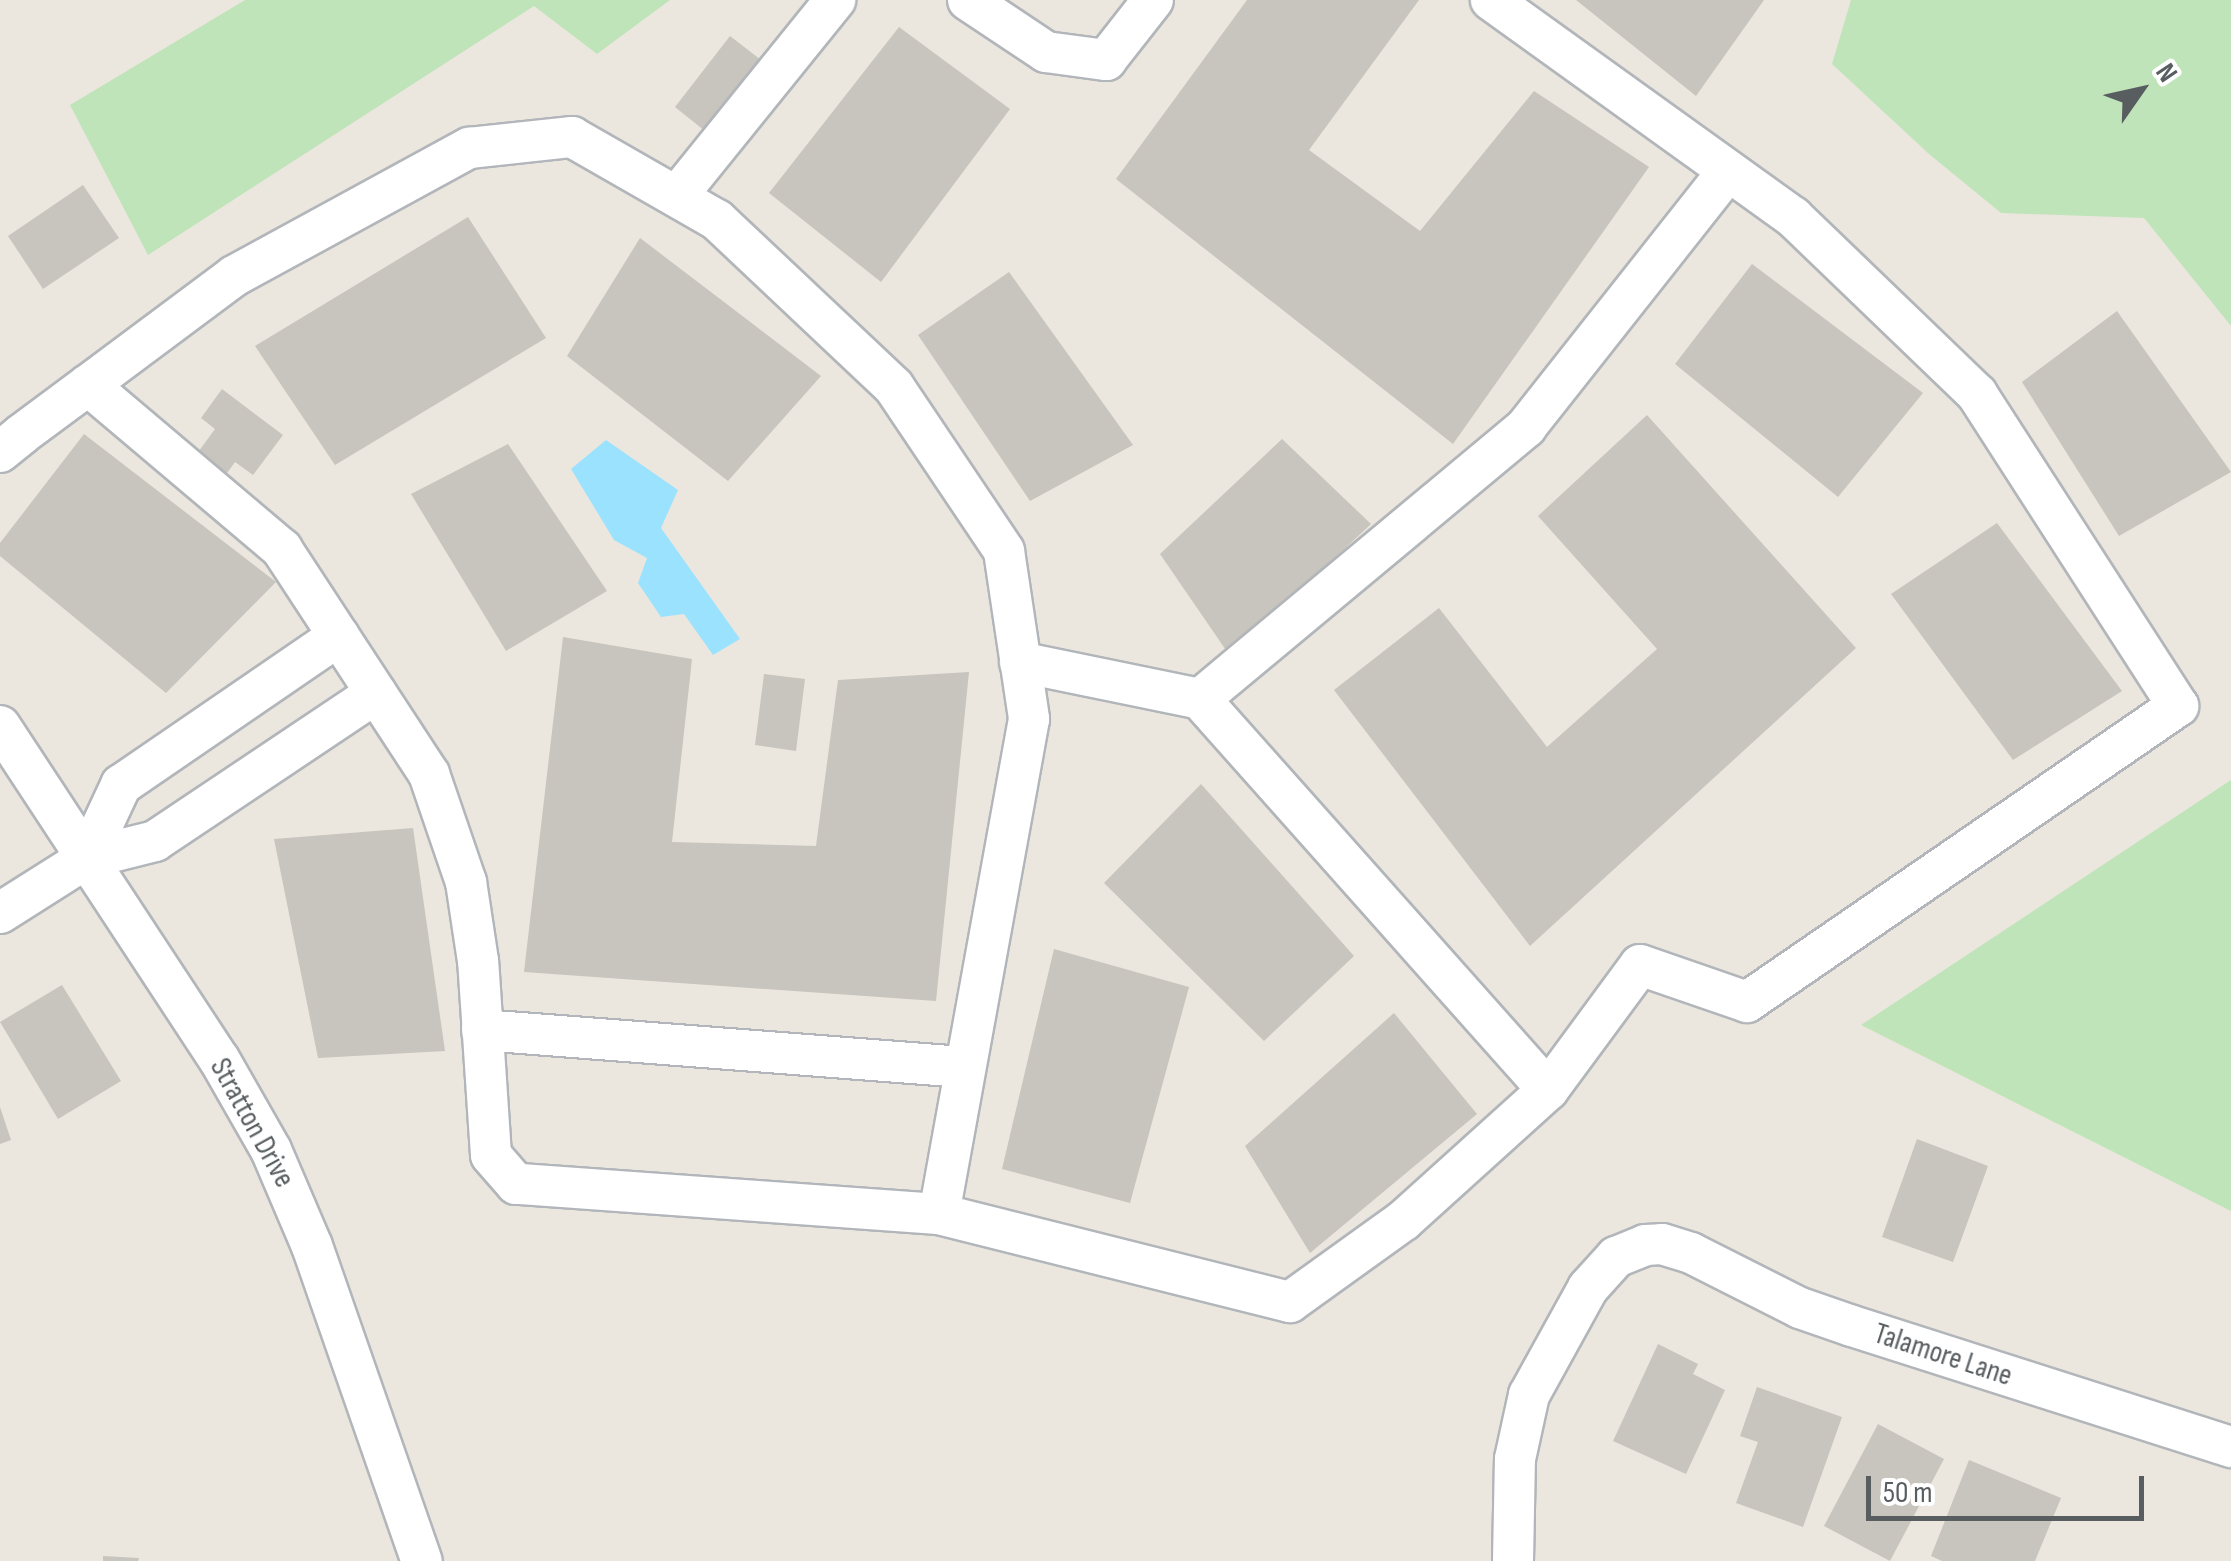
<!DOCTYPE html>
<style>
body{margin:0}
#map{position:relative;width:2231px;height:1561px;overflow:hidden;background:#ebe7de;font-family:"Sofia Sans Condensed",sans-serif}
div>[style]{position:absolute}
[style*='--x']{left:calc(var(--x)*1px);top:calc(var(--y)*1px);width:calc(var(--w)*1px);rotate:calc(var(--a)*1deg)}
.green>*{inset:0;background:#c0e4b9}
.water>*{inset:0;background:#9be2ff}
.building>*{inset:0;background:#c8c4be}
.roads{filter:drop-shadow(2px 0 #b2b6ba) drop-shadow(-2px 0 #b2b6ba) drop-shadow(0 2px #b2b6ba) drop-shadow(0 -2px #b2b6ba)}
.minor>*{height:40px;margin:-20px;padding:0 20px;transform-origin:20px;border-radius:20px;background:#fff}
span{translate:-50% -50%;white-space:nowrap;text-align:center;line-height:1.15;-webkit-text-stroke:8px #fff;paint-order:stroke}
.street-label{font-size:30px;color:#585d60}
.north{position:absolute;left:2091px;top:40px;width:100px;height:100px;-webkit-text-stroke:8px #fff;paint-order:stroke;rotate:56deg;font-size:28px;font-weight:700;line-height:40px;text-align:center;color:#585d60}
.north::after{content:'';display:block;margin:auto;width:35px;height:45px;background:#585d60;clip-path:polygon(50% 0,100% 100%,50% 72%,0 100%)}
.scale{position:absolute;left:1866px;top:1476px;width:278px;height:45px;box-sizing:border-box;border:5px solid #585d60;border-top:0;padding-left:12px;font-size:30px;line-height:35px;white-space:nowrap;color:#585d60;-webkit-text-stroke:8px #fff;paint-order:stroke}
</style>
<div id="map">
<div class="green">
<i style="clip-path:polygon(245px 0,670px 0,597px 54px,534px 6px,148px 255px,70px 105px)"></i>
<i style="clip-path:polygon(1851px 0,2231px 0,2231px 326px,2144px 218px,2001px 213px,1929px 154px,1832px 64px)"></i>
<i style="clip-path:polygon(2231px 780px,2231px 1211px,1861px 1025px)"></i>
</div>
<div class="water">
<i style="clip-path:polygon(606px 440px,678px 490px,661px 528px,740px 639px,713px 655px,684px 614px,661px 617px,638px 583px,647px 558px,614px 540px,571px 469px)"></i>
</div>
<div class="building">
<i style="clip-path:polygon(1247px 0,1419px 0,1309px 150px,1420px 231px,1534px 91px,1649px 167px,1453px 444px,1116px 179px)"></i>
<i style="clip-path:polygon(1576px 0,1764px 0,1696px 96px)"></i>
<i style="clip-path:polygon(899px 27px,1010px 109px,881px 282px,769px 193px)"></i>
<i style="clip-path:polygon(730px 36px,765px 63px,710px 135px,675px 107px)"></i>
<i style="clip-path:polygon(83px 185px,119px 238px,43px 289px,8px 236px)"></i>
<i style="clip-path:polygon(468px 217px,546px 338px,335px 465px,255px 346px)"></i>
<i style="clip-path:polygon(640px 238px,821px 376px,728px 481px,567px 356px)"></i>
<i style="clip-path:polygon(1752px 264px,1923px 393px,1838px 497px,1675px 364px)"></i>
<i style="clip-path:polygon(1009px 272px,1133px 445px,1030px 501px,918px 335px)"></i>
<i style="clip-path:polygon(2117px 311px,2231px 472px,2119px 536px,2022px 382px)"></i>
<i style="clip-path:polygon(222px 389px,283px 435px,253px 475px,235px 462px,225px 476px,196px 455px,215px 429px,201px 418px)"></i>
<i style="clip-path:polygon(1647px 415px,1856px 648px,1530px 946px,1334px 690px,1439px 608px,1547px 747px,1657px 649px,1538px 516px)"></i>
<i style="clip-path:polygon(84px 434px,276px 582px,166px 693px,0 556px,0 543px)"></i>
<i style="clip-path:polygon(1282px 439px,1371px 524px,1230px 656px,1160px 554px)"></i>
<i style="clip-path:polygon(508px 444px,607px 591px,506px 651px,411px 494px)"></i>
<i style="clip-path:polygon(1997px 523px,2122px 691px,2013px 760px,1891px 594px)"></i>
<i style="clip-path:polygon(563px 637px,692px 659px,672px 842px,816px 846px,838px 680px,969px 672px,936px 1001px,524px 972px)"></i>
<i style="clip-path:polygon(764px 674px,805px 679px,796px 751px,755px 745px)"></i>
<i style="clip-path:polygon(1201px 784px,1354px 956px,1264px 1041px,1104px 883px)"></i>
<i style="clip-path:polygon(413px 828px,445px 1051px,318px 1058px,274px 839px)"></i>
<i style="clip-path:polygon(1054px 949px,1189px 987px,1130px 1203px,1002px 1169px)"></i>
<i style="clip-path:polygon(62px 985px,121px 1081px,58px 1119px,0 1022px)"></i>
<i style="clip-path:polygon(1394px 1013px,1477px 1114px,1310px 1253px,1245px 1146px)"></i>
<i style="clip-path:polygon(0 1107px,11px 1140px,0 1144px)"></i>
<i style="clip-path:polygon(1917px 1139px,1988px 1166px,1953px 1262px,1882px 1237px)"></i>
<i style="clip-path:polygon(1658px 1344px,1698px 1364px,1693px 1374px,1725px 1390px,1686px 1474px,1613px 1441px)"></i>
<i style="clip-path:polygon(1757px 1387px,1842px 1417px,1803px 1527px,1736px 1503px,1758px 1442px,1740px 1436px)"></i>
<i style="clip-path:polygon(1878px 1424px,1944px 1459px,1890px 1561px,1824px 1526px)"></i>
<i style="clip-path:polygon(1969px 1460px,2061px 1498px,2035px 1561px,1942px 1561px,1931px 1556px)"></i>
<i style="clip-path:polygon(103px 1556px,139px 1558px,138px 1561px,103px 1561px)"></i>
</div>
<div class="roads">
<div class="minor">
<i style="--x:968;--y:0;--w:94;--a:33.7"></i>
<i style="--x:1046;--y:52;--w:61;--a:7.6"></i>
<i style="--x:1106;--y:60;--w:76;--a:-51.9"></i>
<i style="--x:677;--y:196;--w:252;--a:-51.1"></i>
<i style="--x:0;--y:452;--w:28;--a:-39"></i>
<i style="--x:22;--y:434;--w:82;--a:-36.6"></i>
<i style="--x:88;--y:385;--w:182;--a:-36.7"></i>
<i style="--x:234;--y:276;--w:268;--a:-28.6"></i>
<i style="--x:469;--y:148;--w:104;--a:-6.1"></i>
<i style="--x:572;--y:137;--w:167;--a:29.8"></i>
<i style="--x:717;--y:220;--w:243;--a:43.3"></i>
<i style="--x:894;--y:387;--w:197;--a:56.1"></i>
<i style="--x:1004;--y:551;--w:170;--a:81.5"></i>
<i style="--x:1029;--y:719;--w:503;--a:100.3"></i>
<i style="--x:939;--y:1214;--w:424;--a:-175.9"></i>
<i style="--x:516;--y:1184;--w:38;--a:-131"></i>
<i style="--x:491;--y:1155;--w:194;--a:-93.8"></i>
<i style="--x:478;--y:961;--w:80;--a:-98.6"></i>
<i style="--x:466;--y:882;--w:114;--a:-108.9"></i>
<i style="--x:429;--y:774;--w:269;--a:-123.2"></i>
<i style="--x:282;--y:549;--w:254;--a:-139.8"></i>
<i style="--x:1020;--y:662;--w:184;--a:11.6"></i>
<i style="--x:1200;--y:699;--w:523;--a:48.33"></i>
<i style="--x:1200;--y:699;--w:425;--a:-39.8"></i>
<i style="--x:1526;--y:427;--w:326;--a:-51.7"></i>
<i style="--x:0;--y:726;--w:399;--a:56.7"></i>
<i style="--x:219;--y:1059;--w:105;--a:60.3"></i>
<i style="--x:271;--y:1150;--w:104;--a:66.9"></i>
<i style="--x:312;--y:1246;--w:334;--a:70.8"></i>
<i style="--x:87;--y:858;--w:81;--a:-65"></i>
<i style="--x:121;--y:785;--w:264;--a:-34.4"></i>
<i style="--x:0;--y:913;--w:103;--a:-32.3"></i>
<i style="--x:87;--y:858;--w:70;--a:-14"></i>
<i style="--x:155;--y:841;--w:266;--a:-33.8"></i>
<i style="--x:482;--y:1030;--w:484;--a:4.4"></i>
<i style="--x:939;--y:1214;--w:362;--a:14.1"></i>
<i style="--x:1290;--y:1302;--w:140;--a:-35.7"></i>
<i style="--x:1404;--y:1220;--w:194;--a:-42.1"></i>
<i style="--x:1548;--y:1090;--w:155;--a:-53.6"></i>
<i style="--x:1640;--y:965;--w:113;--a:19.1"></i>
<i style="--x:1747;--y:1002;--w:523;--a:-34.48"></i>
<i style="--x:2178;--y:706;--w:371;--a:-122.8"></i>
<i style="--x:1977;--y:394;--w:255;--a:-136.1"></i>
<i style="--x:1793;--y:217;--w:372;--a:-144.3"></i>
<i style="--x:1513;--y:1561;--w:102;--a:-88.9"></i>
<i style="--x:1515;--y:1459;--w:66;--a:-77.7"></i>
<i style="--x:1529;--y:1395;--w:122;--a:-61.1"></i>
<i style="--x:1588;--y:1288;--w:42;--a:-47.9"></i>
<i style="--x:1616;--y:1257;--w:31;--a:-22"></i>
<i style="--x:1645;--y:1245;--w:17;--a:-3"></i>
<i style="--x:1662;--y:1244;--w:30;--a:17"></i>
<i style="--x:1691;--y:1253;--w:122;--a:26.8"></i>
<i style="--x:1800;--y:1308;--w:55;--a:19.1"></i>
<i style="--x:1852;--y:1326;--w:398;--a:17.7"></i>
</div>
</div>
<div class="street-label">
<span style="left:252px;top:1123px;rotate:61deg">Stratton Drive</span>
<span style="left:1943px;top:1355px;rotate:18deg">Talamore Lane</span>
</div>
<div class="north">N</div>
<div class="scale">50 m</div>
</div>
